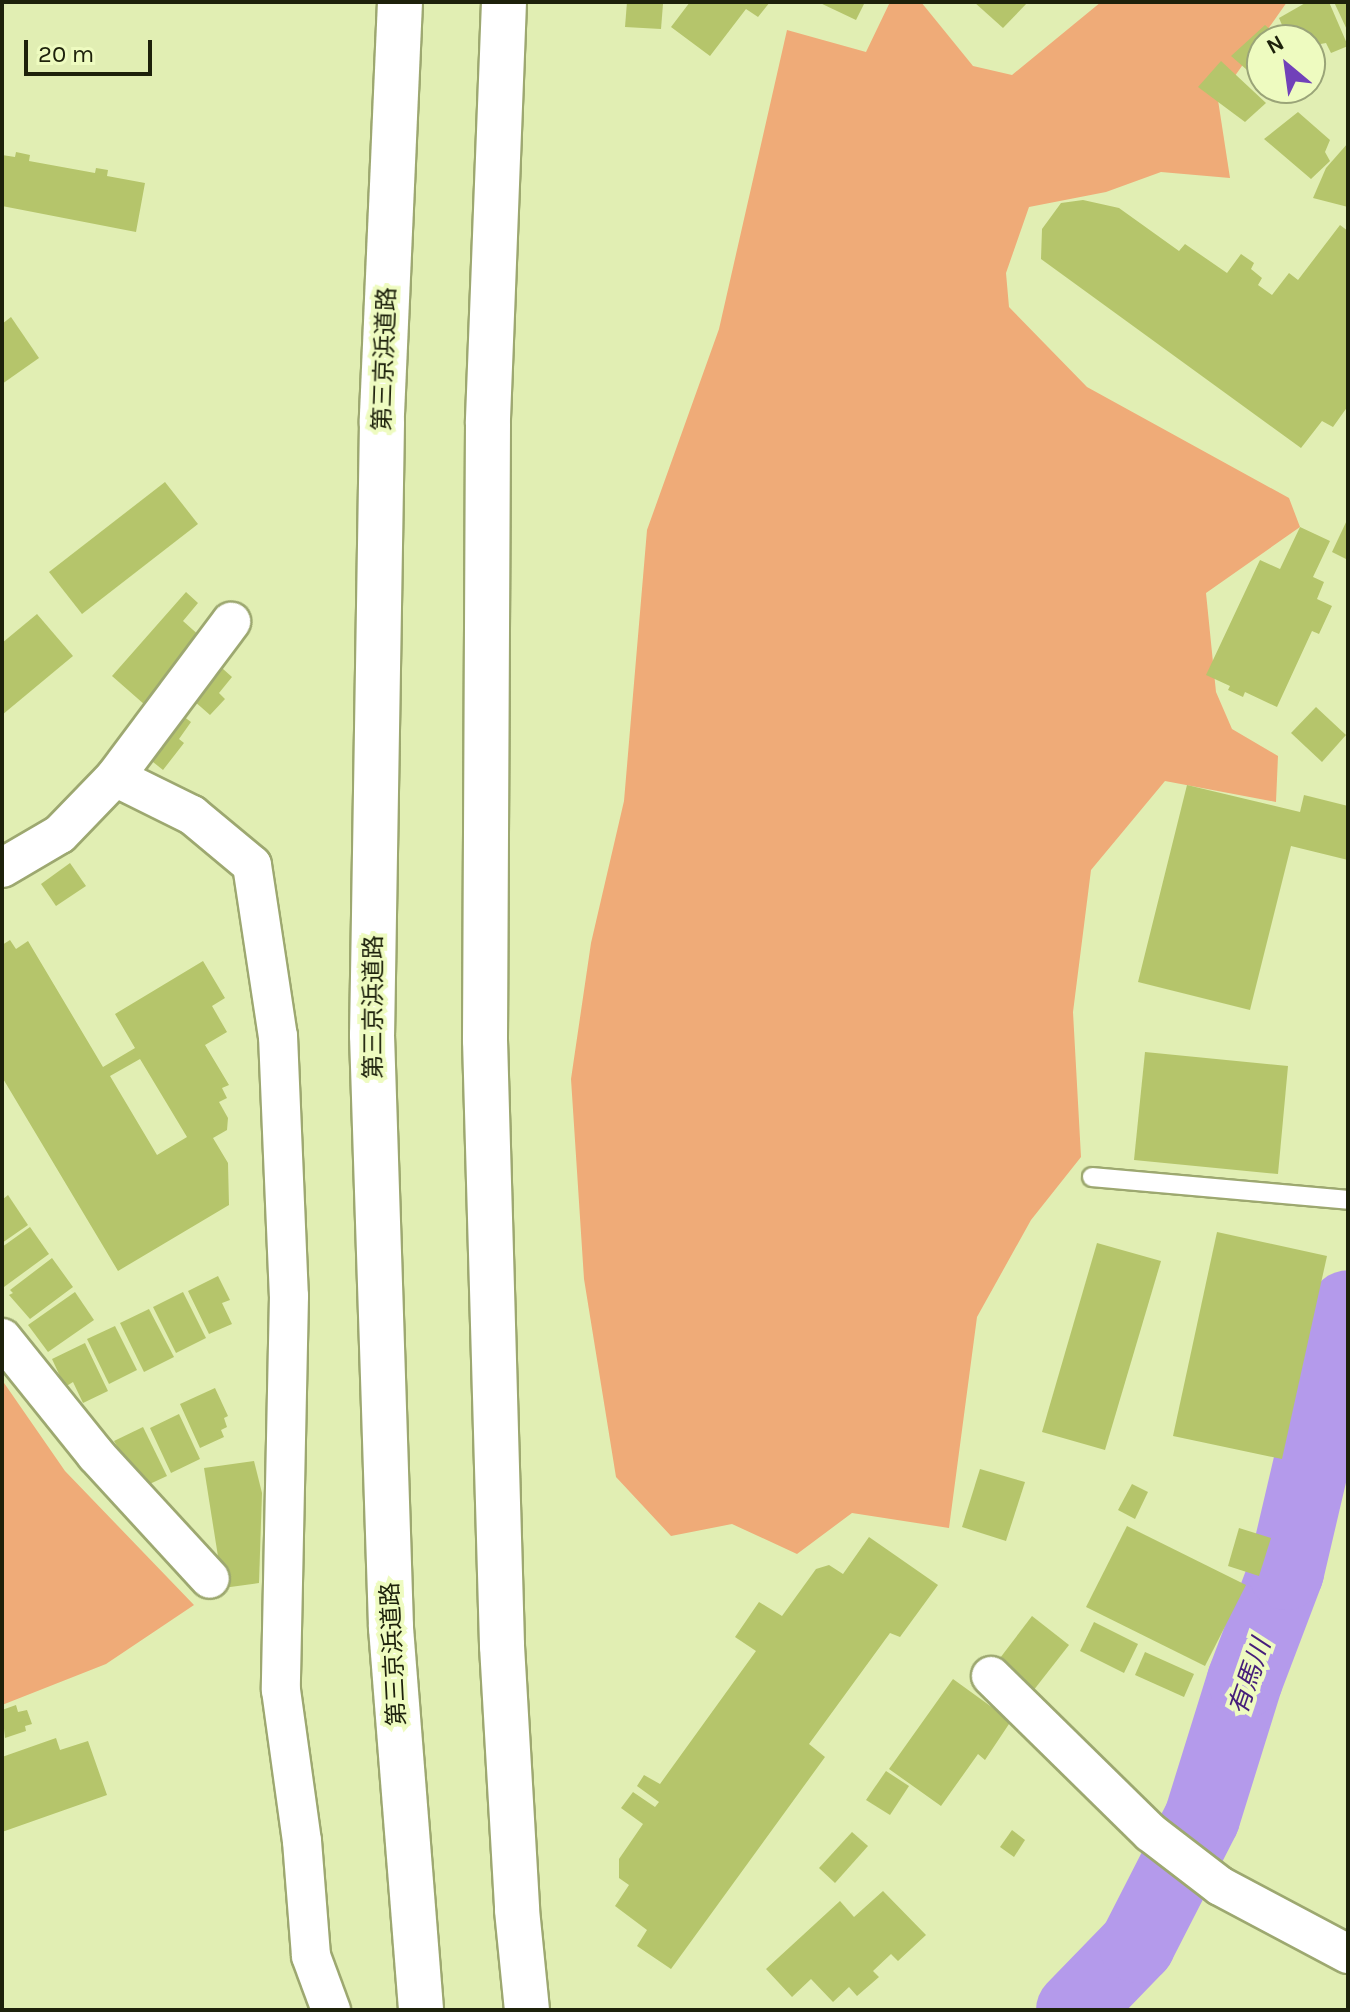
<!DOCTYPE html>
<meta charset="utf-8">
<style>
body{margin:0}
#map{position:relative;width:1350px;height:2012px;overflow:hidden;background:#e1eeb3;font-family:Karla,"Noto Sans JP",sans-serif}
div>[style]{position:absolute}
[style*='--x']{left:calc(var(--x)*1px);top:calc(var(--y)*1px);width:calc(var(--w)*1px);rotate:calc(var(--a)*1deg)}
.green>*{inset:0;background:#efab78}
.river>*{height:76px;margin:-38px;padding:0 38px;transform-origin:38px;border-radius:38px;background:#b49aeb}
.building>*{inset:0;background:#b5c56b}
.roads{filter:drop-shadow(2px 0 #9da870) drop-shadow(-2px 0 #9da870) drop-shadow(0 2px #9da870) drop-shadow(0 -2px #9da870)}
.service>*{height:18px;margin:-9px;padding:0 9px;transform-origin:9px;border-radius:9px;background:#fff}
.minor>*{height:38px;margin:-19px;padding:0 19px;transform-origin:19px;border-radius:19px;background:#fff}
.motorway>*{height:44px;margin:-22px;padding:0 22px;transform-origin:22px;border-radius:22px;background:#fff}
span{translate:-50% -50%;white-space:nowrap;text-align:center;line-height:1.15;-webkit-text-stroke:8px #eefbc0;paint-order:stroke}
.street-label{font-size:24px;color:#1d210b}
.water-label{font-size:26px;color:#451d7a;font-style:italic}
.frame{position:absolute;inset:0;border:4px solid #1d210b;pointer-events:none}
.north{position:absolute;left:1246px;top:24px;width:80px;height:80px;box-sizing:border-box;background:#eefbc0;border:2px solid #9aa478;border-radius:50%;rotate:331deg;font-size:22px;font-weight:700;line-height:32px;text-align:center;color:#1d210b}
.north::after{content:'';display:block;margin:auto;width:28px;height:36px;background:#7141b9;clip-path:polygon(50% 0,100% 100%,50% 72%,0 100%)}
.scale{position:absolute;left:24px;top:40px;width:128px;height:36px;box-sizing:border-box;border:4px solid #1d210b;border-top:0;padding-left:10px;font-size:24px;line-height:28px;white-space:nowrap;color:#1d210b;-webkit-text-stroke:6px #eefbc0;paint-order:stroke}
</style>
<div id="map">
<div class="green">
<i style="clip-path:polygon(890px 2px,921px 2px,973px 66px,1012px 75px,1101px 2px,1287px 2px,1218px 100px,1230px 178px,1161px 172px,1106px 192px,1029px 207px,1006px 273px,1009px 307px,1087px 387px,1289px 498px,1300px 527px,1206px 593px,1216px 692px,1232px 729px,1278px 756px,1276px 802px,1165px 781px,1091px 870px,1073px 1012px,1081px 1157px,1031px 1220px,977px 1317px,949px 1528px,852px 1513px,797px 1554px,732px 1524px,671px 1536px,616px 1477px,584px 1279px,571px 1079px,591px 943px,624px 801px,647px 530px,719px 329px,787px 30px,866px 52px)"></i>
<i style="clip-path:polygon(2px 1380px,65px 1471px,194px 1605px,106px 1664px,2px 1705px)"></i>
</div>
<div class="river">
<i style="--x:1074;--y:2010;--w:91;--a:-45.9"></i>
<i style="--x:1137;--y:1945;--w:143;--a:-62.9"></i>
<i style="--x:1202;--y:1818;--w:145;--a:-72.7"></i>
<i style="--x:1245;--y:1680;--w:116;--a:-69.2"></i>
<i style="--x:1286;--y:1572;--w:271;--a:-76.8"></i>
</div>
<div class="building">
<i style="clip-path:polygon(627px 2px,663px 4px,661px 29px,625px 27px)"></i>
<i style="clip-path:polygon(690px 2px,770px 2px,758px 17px,746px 9px,710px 56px,671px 27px)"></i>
<i style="clip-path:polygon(818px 2px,865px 2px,856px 20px)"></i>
<i style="clip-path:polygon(974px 2px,1028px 2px,1003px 28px)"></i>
<i style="clip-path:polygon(1307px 2px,1329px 2px,1348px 46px,1331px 53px,1326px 43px,1315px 45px,1307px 32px,1288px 39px,1279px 18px)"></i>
<i style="clip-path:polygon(1334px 2px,1348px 2px,1348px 32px)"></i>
<i style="clip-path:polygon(1265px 25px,1282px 40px,1262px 40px,1262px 83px,1231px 56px)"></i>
<i style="clip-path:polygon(1221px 61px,1266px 103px,1245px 122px,1198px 87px)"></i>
<i style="clip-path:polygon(1298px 112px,1330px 140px,1325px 152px,1330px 161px,1311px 179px,1264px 139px)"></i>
<i style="clip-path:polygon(1348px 143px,1348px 207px,1313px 198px,1326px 168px)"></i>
<i style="clip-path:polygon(16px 152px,30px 155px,29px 161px,95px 173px,96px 168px,108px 170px,107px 176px,145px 183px,136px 232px,2px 206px,2px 155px,15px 157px)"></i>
<i style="clip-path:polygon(1083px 200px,1119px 208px,1179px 251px,1185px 244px,1227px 273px,1241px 254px,1254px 263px,1251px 269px,1262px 278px,1258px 285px,1272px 295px,1289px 273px,1298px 280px,1340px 225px,1348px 231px,1348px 406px,1333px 427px,1322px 421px,1301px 448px,1041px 259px,1042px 229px,1061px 203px)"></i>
<i style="clip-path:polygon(11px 317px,39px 358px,2px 384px,2px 324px)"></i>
<i style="clip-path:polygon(165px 482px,198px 524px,82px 614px,49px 572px)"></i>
<i style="clip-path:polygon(1348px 518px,1348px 560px,1332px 552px)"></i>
<i style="clip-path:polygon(1300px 527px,1330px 541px,1313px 577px,1324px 582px,1317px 599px,1332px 606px,1319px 634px,1312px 631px,1277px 707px,1245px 692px,1243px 697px,1228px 690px,1230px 686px,1206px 675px,1260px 560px,1280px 569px)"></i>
<i style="clip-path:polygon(186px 592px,198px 603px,183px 621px,211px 646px,153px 712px,112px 676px)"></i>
<i style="clip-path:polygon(37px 614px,73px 656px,2px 715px,2px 643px)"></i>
<i style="clip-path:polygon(213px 660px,232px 677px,219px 693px,225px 699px,210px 715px,185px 693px)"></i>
<i style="clip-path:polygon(1316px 707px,1346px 735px,1322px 762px,1291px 733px)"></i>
<i style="clip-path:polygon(175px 710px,191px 722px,179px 739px,184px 743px,163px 770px,143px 754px)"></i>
<i style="clip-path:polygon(1187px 785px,1300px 812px,1304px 795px,1348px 806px,1348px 860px,1291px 846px,1250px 1010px,1138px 982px)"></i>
<i style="clip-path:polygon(70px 863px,86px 886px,56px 906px,41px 884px)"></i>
<i style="clip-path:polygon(evenodd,10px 940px,16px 949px,28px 941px,103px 1067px,135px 1048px,115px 1014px,203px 961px,225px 998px,212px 1006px,227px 1032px,205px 1045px,229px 1085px,222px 1088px,227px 1098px,219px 1102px,228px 1118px,227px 1130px,213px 1138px,228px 1163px,229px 1205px,118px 1271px,2px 1077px,2px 945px,10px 940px,140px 1059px,187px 1137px,157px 1155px,110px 1076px,140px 1059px)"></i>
<i style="clip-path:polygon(1145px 1052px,1288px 1066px,1278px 1174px,1134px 1160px)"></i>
<i style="clip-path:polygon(8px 1195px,28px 1225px,2px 1243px,2px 1200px)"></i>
<i style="clip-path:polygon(30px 1227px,49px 1254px,4px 1287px,2px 1247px)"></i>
<i style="clip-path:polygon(1217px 1232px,1327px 1256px,1282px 1459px,1173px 1436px)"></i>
<i style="clip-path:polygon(1097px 1243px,1161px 1261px,1105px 1450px,1042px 1432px)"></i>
<i style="clip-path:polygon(52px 1258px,73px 1287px,30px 1319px,9px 1295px,13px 1293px,10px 1290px)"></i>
<i style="clip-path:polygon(218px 1276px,230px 1300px,222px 1303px,232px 1324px,209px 1334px,188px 1291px)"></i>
<i style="clip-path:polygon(75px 1292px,94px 1320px,48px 1352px,28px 1325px)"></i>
<i style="clip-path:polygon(183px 1292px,206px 1338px,176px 1353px,153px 1307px)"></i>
<i style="clip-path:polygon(149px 1309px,174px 1357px,144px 1372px,120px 1323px)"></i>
<i style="clip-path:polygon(115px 1326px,137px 1370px,109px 1384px,87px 1339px)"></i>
<i style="clip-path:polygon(85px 1343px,108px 1391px,83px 1403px,73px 1382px,65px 1387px,52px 1359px)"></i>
<i style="clip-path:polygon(215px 1388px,228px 1416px,224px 1418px,227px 1427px,221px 1430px,224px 1437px,200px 1448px,180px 1404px)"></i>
<i style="clip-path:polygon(179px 1414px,200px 1459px,171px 1473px,150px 1428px)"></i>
<i style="clip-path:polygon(143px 1427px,167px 1476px,141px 1488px,114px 1441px)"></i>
<i style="clip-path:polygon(254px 1461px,262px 1493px,259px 1583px,223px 1588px,204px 1468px)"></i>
<i style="clip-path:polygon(980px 1469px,1025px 1482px,1006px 1541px,962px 1527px)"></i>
<i style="clip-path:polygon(1132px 1484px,1148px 1492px,1135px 1519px,1118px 1510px)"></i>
<i style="clip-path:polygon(1127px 1526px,1246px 1585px,1205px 1666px,1086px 1607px)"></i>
<i style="clip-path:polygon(1239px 1528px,1271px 1538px,1259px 1576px,1228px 1566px)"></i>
<i style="clip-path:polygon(869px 1537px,938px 1585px,900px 1637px,890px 1633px,809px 1744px,825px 1757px,671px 1969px,637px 1946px,647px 1930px,615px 1906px,629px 1885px,619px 1878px,619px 1859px,643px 1824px,621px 1808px,633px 1792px,655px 1807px,659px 1802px,637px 1786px,644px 1775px,660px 1784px,756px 1651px,735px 1637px,759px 1602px,782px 1616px,816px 1569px,829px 1565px,843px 1574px)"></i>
<i style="clip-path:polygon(1032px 1616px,1069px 1645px,1033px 1691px,997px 1662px)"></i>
<i style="clip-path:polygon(1094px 1622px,1138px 1644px,1124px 1673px,1080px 1651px)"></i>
<i style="clip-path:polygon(1145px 1652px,1194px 1674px,1184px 1697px,1135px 1675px)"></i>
<i style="clip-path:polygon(953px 1679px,1011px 1721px,985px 1760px,978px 1754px,941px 1806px,889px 1769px)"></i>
<i style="clip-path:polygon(16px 1705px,18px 1712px,27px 1710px,32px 1724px,25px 1726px,26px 1731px,5px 1738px,2px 1710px)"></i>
<i style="clip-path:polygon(56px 1738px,60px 1750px,88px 1741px,107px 1795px,2px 1832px,2px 1757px)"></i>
<i style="clip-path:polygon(886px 1771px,909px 1786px,890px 1815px,866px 1800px)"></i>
<i style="clip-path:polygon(1012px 1830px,1025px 1840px,1014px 1857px,1000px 1847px)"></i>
<i style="clip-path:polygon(852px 1832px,868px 1846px,835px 1883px,819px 1868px)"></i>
<i style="clip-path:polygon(883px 1891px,926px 1935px,898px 1961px,891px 1954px,873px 1971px,879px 1977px,857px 1996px,849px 1987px,833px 2002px,811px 1979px,792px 1997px,766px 1969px,840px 1901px,854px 1917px)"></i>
</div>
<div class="roads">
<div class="service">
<i style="--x:1092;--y:1177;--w:257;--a:5.1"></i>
</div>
<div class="minor">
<i style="--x:115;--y:777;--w:86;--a:26.3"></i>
<i style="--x:192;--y:815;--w:78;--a:39.8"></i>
<i style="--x:252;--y:865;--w:173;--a:81.4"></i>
<i style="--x:278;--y:1036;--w:260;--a:87.6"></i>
<i style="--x:289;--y:1296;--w:394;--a:91.2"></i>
<i style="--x:281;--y:1690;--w:152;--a:82.1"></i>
<i style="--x:302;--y:1841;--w:115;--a:85.5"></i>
<i style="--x:311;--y:1956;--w:58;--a:69.7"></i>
<i style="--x:2;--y:868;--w:67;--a:-30.4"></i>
<i style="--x:60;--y:834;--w:79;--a:-46"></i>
<i style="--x:115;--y:777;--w:194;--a:-53.2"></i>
<i style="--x:2;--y:1338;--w:150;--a:51.2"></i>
<i style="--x:96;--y:1455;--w:168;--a:47.4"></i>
<i style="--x:991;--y:1676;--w:224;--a:44.5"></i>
<i style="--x:1151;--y:1833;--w:87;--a:37.5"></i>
<i style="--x:1220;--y:1886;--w:145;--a:28"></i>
</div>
<div class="motorway">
<i style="--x:400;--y:2;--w:420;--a:92.5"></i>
<i style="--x:382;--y:422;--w:613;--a:90.93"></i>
<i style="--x:372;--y:1035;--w:593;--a:88.16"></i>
<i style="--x:391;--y:1628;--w:383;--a:85.5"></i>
<i style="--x:504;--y:2;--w:422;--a:92.2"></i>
<i style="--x:488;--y:424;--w:616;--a:90.28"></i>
<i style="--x:485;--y:1040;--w:606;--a:88.39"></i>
<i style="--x:502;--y:1646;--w:264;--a:86.7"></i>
<i style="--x:517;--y:1910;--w:100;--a:84.3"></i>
</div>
</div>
<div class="street-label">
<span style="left:385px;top:359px;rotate:-88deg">第三京浜道路</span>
<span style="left:374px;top:1007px;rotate:-90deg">第三京浜道路</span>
<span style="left:394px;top:1654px;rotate:-93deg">第三京浜道路</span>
</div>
<div class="water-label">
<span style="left:1250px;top:1677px;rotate:-71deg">有馬川</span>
</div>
<div class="frame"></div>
<div class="north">N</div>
<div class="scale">20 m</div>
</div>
